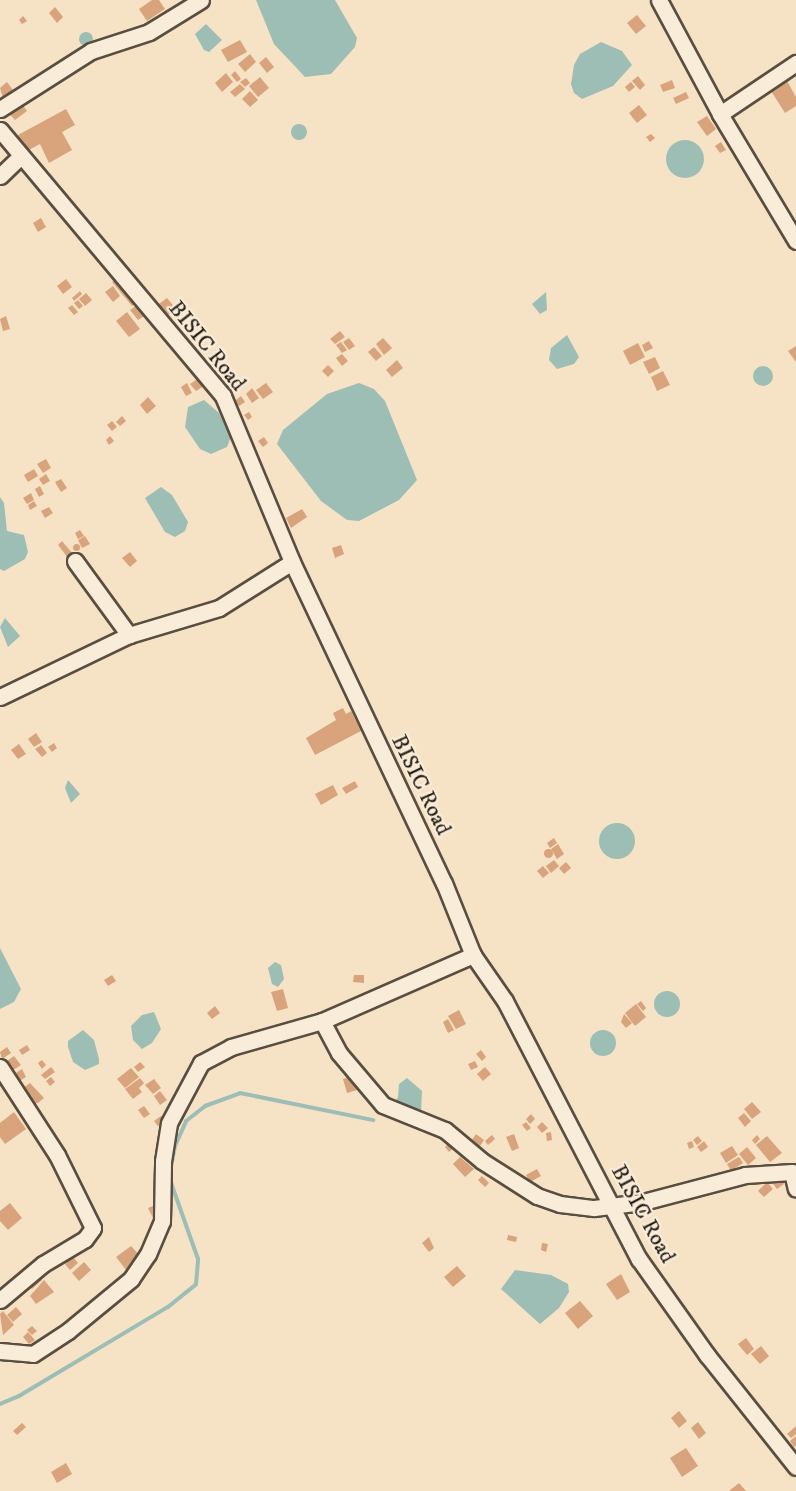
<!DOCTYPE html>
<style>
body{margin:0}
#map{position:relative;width:796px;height:1491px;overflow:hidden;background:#f6e3c6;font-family:"IM FELL DW Pica",serif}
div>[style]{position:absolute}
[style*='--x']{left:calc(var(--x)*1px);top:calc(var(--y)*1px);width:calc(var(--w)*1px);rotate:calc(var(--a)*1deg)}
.water>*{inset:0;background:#9dbeb5}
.round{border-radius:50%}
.stream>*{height:4px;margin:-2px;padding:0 2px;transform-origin:2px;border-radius:2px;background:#9dbeb5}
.building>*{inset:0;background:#d9a37b}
.roads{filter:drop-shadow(2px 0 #5a4e40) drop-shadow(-2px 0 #5a4e40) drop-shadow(0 2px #5a4e40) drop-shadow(0 -2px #5a4e40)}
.minor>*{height:15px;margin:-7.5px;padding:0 7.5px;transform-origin:7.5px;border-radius:7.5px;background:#f9edda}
span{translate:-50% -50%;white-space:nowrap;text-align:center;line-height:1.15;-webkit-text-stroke:4.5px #f9edda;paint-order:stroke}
.street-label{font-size:22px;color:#261d14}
</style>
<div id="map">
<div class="water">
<i style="clip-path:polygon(256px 0,335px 0,357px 38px,355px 47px,331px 74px,305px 77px,274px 44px)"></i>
<i style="clip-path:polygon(206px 24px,222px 40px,209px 52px,204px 50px,195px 34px)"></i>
<i class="round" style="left:79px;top:32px;width:14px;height:14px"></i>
<i style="clip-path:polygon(601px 42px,622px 51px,632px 65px,613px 86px,582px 99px,574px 93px,571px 84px,574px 65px,580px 54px)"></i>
<i class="round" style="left:291px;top:124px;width:16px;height:16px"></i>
<i class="round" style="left:666px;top:140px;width:38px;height:38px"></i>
<i style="clip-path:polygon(546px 292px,547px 310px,540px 314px,532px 304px)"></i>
<i style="clip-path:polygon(567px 335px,579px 357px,574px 364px,557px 369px,549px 360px,551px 348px)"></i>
<i class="round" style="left:753px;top:366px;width:20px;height:20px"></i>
<i style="clip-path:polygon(359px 383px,374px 389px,385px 401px,417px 480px,399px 500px,359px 521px,347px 520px,321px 501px,277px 444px,283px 430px,327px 394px)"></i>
<i style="clip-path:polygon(204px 400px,219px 413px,231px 437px,227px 447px,211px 454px,200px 449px,185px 427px,188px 407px)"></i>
<i style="clip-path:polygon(161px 487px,172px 495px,188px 522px,185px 531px,175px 537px,165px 532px,145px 498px)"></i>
<i style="clip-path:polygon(0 497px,4px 503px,7px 531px,24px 535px,28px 552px,25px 559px,4px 571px,0 569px)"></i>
<i style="clip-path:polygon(5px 618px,20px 636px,8px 647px,0 627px)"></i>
<i style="clip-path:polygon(68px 780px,80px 794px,71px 803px,65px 788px)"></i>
<i class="round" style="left:599px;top:823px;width:36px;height:36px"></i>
<i style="clip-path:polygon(0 948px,21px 989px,14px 1002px,0 1009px)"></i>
<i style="clip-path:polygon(275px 962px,281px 965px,284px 979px,278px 987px,272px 984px,268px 968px)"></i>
<i class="round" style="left:654px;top:991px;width:26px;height:26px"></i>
<i style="clip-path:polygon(154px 1012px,161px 1029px,152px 1043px,142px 1049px,133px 1040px,131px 1026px,142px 1015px)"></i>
<i style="clip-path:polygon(83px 1030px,94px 1040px,99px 1059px,99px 1064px,85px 1070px,73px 1062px,68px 1047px,68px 1041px)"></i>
<i class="round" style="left:590px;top:1030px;width:26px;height:26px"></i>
<i style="clip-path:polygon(407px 1078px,422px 1091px,421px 1113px,394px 1103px,398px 1097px,399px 1084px)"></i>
<i style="clip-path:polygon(515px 1270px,551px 1275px,568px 1284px,569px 1292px,559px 1308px,540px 1324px,501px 1289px)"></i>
</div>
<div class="stream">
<i style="--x:0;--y:1404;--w:21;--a:-23"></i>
<i style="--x:19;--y:1396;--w:174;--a:-30.9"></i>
<i style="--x:168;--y:1307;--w:36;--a:-39"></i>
<i style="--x:196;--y:1284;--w:25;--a:-85"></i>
<i style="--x:198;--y:1259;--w:87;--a:-109.5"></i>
<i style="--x:169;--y:1177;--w:32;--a:-79"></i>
<i style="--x:175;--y:1146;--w:27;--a:-66"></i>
<i style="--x:186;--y:1121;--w:24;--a:-38"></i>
<i style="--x:205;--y:1106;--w:37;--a:-20"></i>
<i style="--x:240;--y:1093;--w:136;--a:11.5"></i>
</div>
<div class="building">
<i style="clip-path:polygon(152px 0,159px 0,165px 9px,147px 21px,139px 9px)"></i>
<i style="clip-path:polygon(55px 7px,63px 17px,57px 23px,49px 13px)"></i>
<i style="clip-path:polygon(637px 15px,646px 26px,636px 34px,627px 23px)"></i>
<i style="clip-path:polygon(23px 16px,27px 21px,22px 24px,19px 20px)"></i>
<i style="clip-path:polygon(240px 40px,247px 52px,228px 62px,221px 50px)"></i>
<i style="clip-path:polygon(250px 54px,256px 62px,245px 72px,238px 64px)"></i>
<i style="clip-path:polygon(266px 57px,274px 67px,267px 73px,259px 63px)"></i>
<i style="clip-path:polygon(235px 71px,241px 79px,237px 82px,231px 75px)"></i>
<i style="clip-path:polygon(226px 73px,233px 82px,222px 92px,215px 83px)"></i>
<i style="clip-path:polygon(638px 76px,645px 85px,640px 90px,632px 81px)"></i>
<i style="clip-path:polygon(260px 77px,269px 88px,258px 97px,249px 86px)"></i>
<i style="clip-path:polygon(246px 78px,250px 83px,245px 87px,240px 82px)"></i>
<i style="clip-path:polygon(672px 80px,675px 88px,663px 92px,660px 85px)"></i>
<i style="clip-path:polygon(787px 81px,796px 97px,796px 106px,785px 113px,771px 91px)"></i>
<i style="clip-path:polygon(7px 82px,13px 90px,3px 98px,0 88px)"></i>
<i style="clip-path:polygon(631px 82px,635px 87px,629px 92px,625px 87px)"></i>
<i style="clip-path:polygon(240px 84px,245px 89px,235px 97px,230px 92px)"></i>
<i style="clip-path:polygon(250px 91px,258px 100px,250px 107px,242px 99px)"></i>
<i style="clip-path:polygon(686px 92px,689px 98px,676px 104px,673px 98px)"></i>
<i style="clip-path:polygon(20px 101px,27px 111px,15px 120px,7px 111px)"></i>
<i style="clip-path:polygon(639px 105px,647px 115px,637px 123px,629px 113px)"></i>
<i style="clip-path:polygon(66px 109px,75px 125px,62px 132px,72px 150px,49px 163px,40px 144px,27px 151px,18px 135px)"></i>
<i style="clip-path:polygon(707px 116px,716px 129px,707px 136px,697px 122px)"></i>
<i style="clip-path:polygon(651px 134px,655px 138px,650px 142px,646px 137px)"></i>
<i style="clip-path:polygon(721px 142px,726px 150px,720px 153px,715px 146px)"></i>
<i style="clip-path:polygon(41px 218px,46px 227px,38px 232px,33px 223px)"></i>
<i style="clip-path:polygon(119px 277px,138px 301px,132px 306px,112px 282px)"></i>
<i style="clip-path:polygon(66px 279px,72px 287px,63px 294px,57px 286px)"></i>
<i style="clip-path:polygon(113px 286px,120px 296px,113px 302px,105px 292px)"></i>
<i style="clip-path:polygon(80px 291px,82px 294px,74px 301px,72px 298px)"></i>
<i style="clip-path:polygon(86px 293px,92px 300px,85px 306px,79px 299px)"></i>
<i style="clip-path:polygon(167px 298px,176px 309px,167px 316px,159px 304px)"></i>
<i style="clip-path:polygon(78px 300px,83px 306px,79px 309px,74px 303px)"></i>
<i style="clip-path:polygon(139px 304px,147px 314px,138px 320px,130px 310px)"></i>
<i style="clip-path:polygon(72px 305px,78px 312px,74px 315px,68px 308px)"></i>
<i style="clip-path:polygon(127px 312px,140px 329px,129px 337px,116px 321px)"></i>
<i style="clip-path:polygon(6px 316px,10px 329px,3px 331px,0 319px)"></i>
<i style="clip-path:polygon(340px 331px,345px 337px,335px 344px,330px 339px)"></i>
<i style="clip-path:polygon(349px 338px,355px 346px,349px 350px,343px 342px)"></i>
<i style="clip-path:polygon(383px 338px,392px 348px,384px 355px,376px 344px)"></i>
<i style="clip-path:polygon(649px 341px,653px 348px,645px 352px,642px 345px)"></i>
<i style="clip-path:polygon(341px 342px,347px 350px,342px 353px,336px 345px)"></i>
<i style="clip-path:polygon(638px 343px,645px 357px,630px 365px,623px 351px)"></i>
<i style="clip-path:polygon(796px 346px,796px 362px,788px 351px)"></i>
<i style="clip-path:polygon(374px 347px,382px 356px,376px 361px,368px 352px)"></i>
<i style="clip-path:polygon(342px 354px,348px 361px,342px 366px,336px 358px)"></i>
<i style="clip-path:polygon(655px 357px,660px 368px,649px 374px,643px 362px)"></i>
<i style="clip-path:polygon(397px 360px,403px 368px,392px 377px,386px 370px)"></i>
<i style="clip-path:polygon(328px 365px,334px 371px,328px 377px,322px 371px)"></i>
<i style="clip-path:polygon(663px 371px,670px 385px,657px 391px,651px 377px)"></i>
<i style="clip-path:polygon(199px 378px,204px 386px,196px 391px,190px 384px)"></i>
<i style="clip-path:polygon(187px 383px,192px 393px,186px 396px,181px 387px)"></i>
<i style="clip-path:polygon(266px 383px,273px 392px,263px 399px,256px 390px)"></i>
<i style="clip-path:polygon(252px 388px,259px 398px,252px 403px,246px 394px)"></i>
<i style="clip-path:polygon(241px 396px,245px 402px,239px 406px,235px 401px)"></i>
<i style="clip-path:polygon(148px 397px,156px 406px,147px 414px,140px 405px)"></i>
<i style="clip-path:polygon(249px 412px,252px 417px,248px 420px,244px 415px)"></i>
<i style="clip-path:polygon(122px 416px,126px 421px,120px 426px,116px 422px)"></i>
<i style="clip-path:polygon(112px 421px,117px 427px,112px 431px,107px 425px)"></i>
<i style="clip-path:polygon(110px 436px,114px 441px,109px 445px,106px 440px)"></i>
<i style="clip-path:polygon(264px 437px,268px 443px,263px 447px,258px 441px)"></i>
<i style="clip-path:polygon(46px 459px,51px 468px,43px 473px,37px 464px)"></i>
<i style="clip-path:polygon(34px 469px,38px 476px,28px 482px,24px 475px)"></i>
<i style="clip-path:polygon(46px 474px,50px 481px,43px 485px,39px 479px)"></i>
<i style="clip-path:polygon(61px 479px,67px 488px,61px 492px,55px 482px)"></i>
<i style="clip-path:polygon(40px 486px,44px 494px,39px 497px,35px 489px)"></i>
<i style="clip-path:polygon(31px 493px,34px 500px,27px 504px,23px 498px)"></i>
<i style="clip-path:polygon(34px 501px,37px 506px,30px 510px,28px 505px)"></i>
<i style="clip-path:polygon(49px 507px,53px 513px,45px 518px,41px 511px)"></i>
<i style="clip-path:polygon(302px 509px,307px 517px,291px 528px,286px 518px)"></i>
<i style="clip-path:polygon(80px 530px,84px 536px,78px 539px,75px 533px)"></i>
<i style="clip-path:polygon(85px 536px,90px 544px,82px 548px,78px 540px)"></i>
<i style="clip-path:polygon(62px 541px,73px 554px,68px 558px,58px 545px)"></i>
<i class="round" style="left:72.5px;top:543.5px;width:7px;height:7px"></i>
<i style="clip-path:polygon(341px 545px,344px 554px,335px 558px,332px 548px)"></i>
<i style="clip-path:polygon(130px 552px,137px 561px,130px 567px,122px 558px)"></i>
<i style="clip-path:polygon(343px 708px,346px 714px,351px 711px,361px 731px,315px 755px,306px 738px,336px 720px,333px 713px)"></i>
<i style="clip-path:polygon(36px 733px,42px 742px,34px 747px,28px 739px)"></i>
<i style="clip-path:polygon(54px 743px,57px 748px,52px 752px,48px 747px)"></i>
<i style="clip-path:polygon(19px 744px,26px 754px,18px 759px,11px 750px)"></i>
<i style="clip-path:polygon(41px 745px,47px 753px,42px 757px,35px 749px)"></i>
<i style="clip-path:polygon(355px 781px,358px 787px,346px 794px,342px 788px)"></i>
<i style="clip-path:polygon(333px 785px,338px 795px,321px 805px,315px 794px)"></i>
<i style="clip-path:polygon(554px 838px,557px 843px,550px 848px,547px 843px)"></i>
<i style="clip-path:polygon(558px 844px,564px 854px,557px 859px,551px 849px)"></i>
<i class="round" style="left:543.5px;top:848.5px;width:9px;height:9px"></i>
<i style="clip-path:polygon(554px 860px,559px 866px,551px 873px,546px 866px)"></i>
<i style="clip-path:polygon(566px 862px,571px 868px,564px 874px,559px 868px)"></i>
<i style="clip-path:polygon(543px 866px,549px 873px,543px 878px,537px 871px)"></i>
<i style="clip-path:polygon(112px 975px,116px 981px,108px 986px,104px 980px)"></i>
<i style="clip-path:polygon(354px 975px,364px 975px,364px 983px,353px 982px)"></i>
<i style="clip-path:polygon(283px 989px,288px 1008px,277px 1011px,271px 992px)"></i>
<i style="clip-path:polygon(641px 1001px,646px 1008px,643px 1011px,637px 1004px)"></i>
<i style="clip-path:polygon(636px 1004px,646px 1017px,635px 1026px,625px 1013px)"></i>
<i style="clip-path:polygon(215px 1006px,220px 1013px,212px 1019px,207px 1013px)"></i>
<i style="clip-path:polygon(459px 1010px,466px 1024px,456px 1029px,448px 1016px)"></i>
<i style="clip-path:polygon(624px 1014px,632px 1023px,626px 1028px,621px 1022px)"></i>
<i style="clip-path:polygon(448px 1019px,454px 1030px,448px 1033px,443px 1022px)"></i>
<i style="clip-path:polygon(27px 1045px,30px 1050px,22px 1055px,19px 1050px)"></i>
<i style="clip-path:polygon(7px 1047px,11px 1053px,2px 1059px,0 1052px)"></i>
<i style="clip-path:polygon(481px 1050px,486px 1057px,482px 1061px,476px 1054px)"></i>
<i style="clip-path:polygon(14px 1056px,21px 1065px,10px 1072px,4px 1063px)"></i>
<i style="clip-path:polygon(42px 1060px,46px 1065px,42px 1069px,38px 1063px)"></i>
<i style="clip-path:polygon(475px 1061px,478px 1067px,471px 1070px,468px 1064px)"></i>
<i style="clip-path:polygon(140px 1062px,145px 1067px,138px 1072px,134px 1067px)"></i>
<i style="clip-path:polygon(51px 1067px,55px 1072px,45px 1079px,41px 1075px)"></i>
<i style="clip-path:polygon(485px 1067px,491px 1074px,483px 1081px,477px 1074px)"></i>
<i style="clip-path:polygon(131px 1068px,139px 1077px,125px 1088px,117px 1079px)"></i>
<i style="clip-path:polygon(22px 1069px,26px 1077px,16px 1083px,11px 1076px)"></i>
<i style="clip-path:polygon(352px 1076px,357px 1090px,347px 1093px,343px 1079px)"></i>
<i style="clip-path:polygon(51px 1077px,55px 1082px,50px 1086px,46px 1081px)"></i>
<i style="clip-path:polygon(140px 1078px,144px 1083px,139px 1088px,142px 1092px,133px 1099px,125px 1089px)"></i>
<i style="clip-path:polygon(154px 1079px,161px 1088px,153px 1094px,145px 1085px)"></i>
<i style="clip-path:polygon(30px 1083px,44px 1098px,38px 1103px,32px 1104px,28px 1099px,32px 1095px,28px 1098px,22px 1089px)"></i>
<i style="clip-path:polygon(160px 1091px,167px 1100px,160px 1105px,154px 1096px)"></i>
<i style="clip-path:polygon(752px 1102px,761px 1112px,752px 1119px,744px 1109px)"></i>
<i style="clip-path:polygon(144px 1106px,150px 1114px,144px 1118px,138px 1110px)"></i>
<i style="clip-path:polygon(14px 1112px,26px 1129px,5px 1144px,0 1137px,0 1123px)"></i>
<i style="clip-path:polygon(744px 1113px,751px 1121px,745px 1127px,738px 1118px)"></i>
<i style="clip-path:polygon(531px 1114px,535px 1119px,530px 1124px,526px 1119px)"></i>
<i style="clip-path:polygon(161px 1116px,165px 1121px,158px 1126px,154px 1121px)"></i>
<i style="clip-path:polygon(526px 1122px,531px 1128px,527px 1131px,522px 1125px)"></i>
<i style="clip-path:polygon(542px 1122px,548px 1128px,542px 1133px,537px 1127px)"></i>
<i style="clip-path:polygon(551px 1132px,552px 1140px,547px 1141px,546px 1133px)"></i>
<i style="clip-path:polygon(476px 1134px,484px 1140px,480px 1146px,472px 1140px)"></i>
<i style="clip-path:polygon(514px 1134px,519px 1148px,512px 1151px,506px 1137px)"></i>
<i style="clip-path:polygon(492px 1135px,495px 1139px,488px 1145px,485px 1141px)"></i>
<i style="clip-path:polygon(757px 1135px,760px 1139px,755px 1144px,752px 1140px)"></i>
<i style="clip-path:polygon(698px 1136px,702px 1141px,697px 1145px,693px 1140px)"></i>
<i style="clip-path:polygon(767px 1136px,782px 1153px,770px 1162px,756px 1145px)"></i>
<i style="clip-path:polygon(452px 1140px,457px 1145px,449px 1152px,445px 1147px)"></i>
<i style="clip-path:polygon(692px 1141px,694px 1147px,689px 1149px,687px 1143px)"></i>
<i style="clip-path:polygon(704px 1141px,708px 1147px,701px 1152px,697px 1147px)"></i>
<i style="clip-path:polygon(732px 1146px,738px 1155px,726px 1163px,720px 1153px)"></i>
<i style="clip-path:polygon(747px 1147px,756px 1158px,748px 1165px,739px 1154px)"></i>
<i style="clip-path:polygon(460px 1157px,474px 1169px,465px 1177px,453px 1164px)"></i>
<i style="clip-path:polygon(739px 1157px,743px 1163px,731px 1171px,727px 1164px)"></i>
<i style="clip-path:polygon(537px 1169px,541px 1176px,530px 1182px,526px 1175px)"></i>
<i style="clip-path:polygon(482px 1176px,489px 1183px,485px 1187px,478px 1180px)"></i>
<i style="clip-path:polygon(780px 1178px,784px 1184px,777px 1189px,773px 1184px)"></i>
<i style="clip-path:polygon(767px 1182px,773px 1189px,764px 1197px,758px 1191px)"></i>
<i style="clip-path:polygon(10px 1203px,22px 1218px,8px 1230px,0 1221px,0 1211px)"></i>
<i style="clip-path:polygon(155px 1205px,160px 1215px,153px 1218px,148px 1208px)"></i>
<i style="clip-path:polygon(508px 1235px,517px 1237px,516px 1242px,507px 1240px)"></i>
<i style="clip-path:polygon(429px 1237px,434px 1248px,429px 1252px,422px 1243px)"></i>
<i style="clip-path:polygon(542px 1243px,548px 1244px,546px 1252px,541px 1250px)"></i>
<i style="clip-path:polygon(131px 1246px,139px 1255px,127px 1271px,116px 1257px)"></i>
<i style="clip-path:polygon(73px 1257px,78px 1263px,70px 1270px,65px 1264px)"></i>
<i style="clip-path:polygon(84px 1262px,91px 1270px,79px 1281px,72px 1273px)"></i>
<i style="clip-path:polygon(457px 1266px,466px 1276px,453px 1287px,444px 1277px)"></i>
<i style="clip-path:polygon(37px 1274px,42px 1280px,32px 1289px,26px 1283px)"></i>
<i style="clip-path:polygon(621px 1274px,630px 1292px,617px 1300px,606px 1284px)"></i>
<i style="clip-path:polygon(44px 1280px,54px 1292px,36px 1304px,30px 1296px)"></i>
<i style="clip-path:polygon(580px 1301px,593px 1316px,578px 1329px,565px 1313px)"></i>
<i style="clip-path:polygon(16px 1307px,22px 1314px,13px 1322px,7px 1315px)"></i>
<i style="clip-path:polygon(3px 1311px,14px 1325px,3px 1335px,0 1314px)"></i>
<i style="clip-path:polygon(32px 1326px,37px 1331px,32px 1335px,27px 1330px)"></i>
<i style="clip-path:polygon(28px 1332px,35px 1340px,29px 1344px,23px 1337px)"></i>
<i style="clip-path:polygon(746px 1338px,754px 1349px,747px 1355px,738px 1344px)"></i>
<i style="clip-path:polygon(761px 1346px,769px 1356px,760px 1364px,751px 1354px)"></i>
<i style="clip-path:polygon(679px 1411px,687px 1421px,679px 1428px,671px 1418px)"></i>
<i style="clip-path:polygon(698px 1422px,706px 1433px,699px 1439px,691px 1428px)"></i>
<i style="clip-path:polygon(22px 1423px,26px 1427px,17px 1435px,13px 1431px)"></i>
<i style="clip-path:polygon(796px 1426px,796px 1434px,791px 1438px,787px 1434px)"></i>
<i style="clip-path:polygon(796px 1436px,796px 1446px,794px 1447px,790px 1441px)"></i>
<i style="clip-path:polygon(686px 1448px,698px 1466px,682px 1477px,670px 1458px)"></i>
<i style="clip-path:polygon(66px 1463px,72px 1474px,57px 1483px,51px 1472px)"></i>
<i style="clip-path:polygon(739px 1483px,746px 1491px,729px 1491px)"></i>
</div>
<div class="roads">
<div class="minor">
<i style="--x:659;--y:0;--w:129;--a:61.8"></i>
<i style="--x:720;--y:114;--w:148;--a:59.1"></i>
<i style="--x:0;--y:109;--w:108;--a:-32.5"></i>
<i style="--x:91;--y:51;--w:61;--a:-18.1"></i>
<i style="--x:149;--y:32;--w:61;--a:-31.6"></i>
<i style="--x:720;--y:114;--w:92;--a:-33.9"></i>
<i style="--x:0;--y:130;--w:347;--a:50"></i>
<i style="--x:223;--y:396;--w:180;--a:67.4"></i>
<i style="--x:292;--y:562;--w:355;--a:64.7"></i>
<i style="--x:444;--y:883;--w:78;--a:68.1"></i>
<i style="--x:473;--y:955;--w:56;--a:55.2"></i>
<i style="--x:505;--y:1001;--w:291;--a:62.6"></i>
<i style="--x:639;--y:1259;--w:118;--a:54.7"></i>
<i style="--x:707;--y:1355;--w:143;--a:51.5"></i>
<i style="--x:0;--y:176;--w:29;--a:-44"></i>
<i style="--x:75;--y:561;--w:92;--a:53.9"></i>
<i style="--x:0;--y:697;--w:143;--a:-25.7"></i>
<i style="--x:129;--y:635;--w:94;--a:-16.7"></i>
<i style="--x:219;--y:608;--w:86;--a:-32.2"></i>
<i style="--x:322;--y:1021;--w:36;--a:62"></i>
<i style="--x:339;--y:1053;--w:68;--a:49.8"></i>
<i style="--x:383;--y:1105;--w:67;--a:22"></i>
<i style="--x:445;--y:1130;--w:48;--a:40"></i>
<i style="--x:482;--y:1161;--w:65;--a:32.5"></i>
<i style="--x:537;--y:1196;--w:24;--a:19"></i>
<i style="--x:560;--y:1204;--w:34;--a:7"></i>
<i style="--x:594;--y:1208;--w:49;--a:-7"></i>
<i style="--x:643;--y:1202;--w:106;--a:-14.8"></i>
<i style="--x:745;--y:1175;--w:47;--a:-3.7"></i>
<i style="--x:792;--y:1172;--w:17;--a:77"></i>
<i style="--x:0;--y:1067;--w:105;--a:57.1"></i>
<i style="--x:57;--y:1155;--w:81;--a:63.7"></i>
<i style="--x:93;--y:1228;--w:14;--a:126"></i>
<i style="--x:85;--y:1239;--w:49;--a:149.2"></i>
<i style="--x:43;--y:1264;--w:56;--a:140.1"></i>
<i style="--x:0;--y:1351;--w:33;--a:5"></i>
<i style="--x:33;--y:1354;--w:42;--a:-33.3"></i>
<i style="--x:68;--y:1331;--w:82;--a:-39.5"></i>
<i style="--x:131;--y:1279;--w:30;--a:-56"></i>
<i style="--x:148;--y:1254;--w:36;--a:-67"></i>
<i style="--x:162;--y:1221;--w:60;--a:-89"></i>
<i style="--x:163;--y:1161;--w:38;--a:-81"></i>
<i style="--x:169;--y:1123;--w:68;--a:-61.9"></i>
<i style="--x:201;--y:1063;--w:34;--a:-28"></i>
<i style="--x:231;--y:1047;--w:95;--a:-15.9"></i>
<i style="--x:322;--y:1021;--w:165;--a:-23.6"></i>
</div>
</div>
<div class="street-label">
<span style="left:207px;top:346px;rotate:51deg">BISIC Road</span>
<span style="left:421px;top:785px;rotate:64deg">BISIC Road</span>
<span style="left:643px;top:1214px;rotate:61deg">BISIC Road</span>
</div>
</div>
